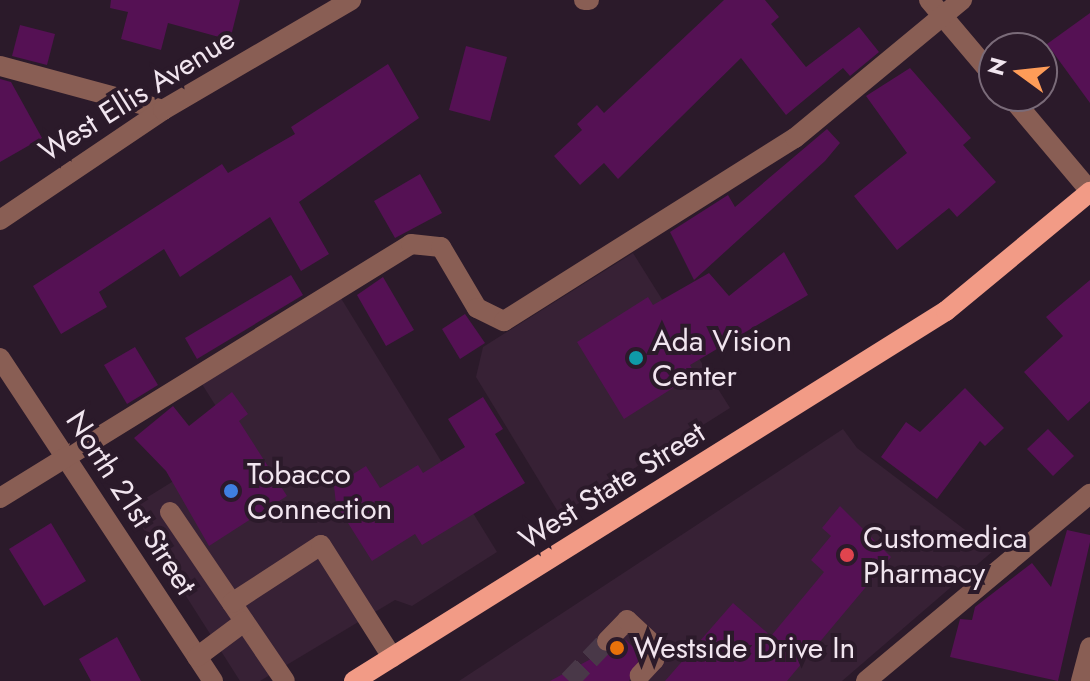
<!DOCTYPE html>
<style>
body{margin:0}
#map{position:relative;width:1090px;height:681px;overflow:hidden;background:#2b1a2a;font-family:Jost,sans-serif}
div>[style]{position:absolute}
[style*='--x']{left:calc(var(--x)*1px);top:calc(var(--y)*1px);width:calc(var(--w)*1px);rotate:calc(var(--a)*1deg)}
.built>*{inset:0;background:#372135}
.building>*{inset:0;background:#551154}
.minor-tunnel>*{height:20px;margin-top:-10px;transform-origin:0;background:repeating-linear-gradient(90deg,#493848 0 20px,transparent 0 30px)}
.minor>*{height:20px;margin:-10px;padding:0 10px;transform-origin:10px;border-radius:10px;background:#895e54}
.major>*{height:20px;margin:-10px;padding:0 10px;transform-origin:10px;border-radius:10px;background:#f29b86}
.dots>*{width:22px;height:22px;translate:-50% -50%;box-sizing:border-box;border:4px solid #2b1a2a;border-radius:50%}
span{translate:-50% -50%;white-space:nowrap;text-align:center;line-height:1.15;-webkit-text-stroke:8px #2b1a2a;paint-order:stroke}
.street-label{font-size:30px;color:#f1e5ef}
.poi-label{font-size:30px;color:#f1e5ef}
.left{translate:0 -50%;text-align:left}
.north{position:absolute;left:978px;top:32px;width:80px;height:80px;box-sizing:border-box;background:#2b1a2a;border:2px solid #7a6b79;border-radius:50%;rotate:285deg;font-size:22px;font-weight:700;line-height:32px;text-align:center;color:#f1e5ef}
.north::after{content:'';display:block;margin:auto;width:28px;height:36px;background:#fe9c58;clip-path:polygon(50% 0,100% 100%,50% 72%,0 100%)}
</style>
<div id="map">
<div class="built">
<i style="clip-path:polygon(633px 253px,730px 408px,560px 515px,476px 377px,483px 347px)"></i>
<i style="clip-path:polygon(339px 295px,497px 552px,412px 606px,395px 600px,260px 681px,240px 681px,130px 508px,238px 441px,200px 381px)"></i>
<i style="clip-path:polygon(843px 429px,857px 448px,993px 551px,842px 681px,459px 681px)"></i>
</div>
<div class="building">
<i style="clip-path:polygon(111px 0,240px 0,230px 40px,168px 23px,161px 50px,121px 39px,128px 12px,110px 8px)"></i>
<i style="clip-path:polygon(724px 0,765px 0,779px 17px,771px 24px,806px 67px,859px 27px,879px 52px,850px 76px,843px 68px,786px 115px,741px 58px,618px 179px,604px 163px,580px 185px,554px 156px,582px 130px,577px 124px,597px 105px,604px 113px)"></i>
<i style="clip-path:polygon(1090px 13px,1090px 103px,1047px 44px)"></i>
<i style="clip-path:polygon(20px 25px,55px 34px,47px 65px,12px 56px)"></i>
<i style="clip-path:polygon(466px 46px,507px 57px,490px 121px,449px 110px)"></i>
<i style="clip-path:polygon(388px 64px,419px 118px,299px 202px,329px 254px,301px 271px,270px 217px,180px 277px,164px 249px,99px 292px,107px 307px,61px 334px,33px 286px,222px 164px,228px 173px,295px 134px,291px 127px)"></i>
<i style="clip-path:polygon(910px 68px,971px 138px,963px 145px,996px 182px,957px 217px,949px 208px,897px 250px,854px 196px,907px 153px,866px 96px)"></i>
<i style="clip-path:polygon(0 79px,11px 82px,42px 138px,0 162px)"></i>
<i style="clip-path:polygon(827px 129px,840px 143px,825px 161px,694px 280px,670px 232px,728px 195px,735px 207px)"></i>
<i style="clip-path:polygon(420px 174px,442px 213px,395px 238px,374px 201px)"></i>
<i style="clip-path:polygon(784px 252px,808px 295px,690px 365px,695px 374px,624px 419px,577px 342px,648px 297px,653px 305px,709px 273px,729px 296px)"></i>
<i style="clip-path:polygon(291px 275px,303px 295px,197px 359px,185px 338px)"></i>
<i style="clip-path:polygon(383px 277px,414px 330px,386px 346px,357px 295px)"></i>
<i style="clip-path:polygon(1090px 280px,1090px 401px,1068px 421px,1024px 372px,1063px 336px,1046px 317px)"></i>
<i style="clip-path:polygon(465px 314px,485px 343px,460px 359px,442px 329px)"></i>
<i style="clip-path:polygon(135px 347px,158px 385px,127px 404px,104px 365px)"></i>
<i style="clip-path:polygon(965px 388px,1004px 428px,985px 446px,980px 441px,937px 499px,881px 457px,906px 422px,920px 432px)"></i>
<i style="clip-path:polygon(232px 392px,248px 414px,239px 421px,287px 496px,209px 546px,166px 471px,134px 438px,173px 406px,189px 426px)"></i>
<i style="clip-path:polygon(483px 397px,503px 429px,495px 434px,525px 483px,422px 545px,415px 534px,372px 561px,336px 504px,334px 486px,366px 466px,380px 488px,418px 465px,423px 473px,465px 447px,448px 419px)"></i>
<i style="clip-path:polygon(1048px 429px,1074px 456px,1053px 476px,1027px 449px)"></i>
<i style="clip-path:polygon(840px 506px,891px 557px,787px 681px,665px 681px,733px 603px,771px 636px,824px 572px,811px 560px,831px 536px,822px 528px)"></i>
<i style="clip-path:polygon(51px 523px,86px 581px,44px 606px,9px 549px)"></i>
<i style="clip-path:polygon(1067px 530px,1090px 535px,1090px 542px,1058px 681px,950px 657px,960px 619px,972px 620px,975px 607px,1032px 563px,1051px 587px)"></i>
<i style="clip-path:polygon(117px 637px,141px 681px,91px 681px,79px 659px)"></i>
<i style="clip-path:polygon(626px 640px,641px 655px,629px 681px,550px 681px)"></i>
</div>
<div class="minor-tunnel">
<i style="--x:569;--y:681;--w:55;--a:-46.5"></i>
</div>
<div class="minor">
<i style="--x:584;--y:0;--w:5;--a:0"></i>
<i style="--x:929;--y:0;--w:101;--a:49.8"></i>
<i style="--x:0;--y:66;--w:169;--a:15.1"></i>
<i style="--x:1010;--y:96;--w:124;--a:49.9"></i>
<i style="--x:0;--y:220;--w:197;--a:-34"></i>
<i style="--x:163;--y:110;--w:218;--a:-30.3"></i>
<i style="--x:0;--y:358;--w:387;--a:56.6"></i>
<i style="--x:0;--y:498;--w:483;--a:-31.7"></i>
<i style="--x:411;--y:244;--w:30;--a:6"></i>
<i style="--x:441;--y:247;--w:71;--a:59.5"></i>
<i style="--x:477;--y:308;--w:30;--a:26"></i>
<i style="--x:504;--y:321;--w:344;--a:-32.2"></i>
<i style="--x:795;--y:138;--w:217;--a:-39.6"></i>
<i style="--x:170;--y:512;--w:204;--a:55.8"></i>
<i style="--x:232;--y:603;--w:106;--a:-33.1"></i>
<i style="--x:321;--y:545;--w:133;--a:57.6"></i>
<i style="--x:607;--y:641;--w:29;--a:-46"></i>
<i style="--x:627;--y:620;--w:35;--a:43"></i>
<i style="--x:653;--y:644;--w:16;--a:86"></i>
<i style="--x:654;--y:660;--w:21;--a:133"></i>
<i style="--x:197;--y:657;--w:59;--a:-36.7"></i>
<i style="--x:866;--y:681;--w:292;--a:-39.9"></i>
<i style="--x:1081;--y:681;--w:35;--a:-75"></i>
</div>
<div class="major">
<i style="--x:354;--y:681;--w:698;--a:-32.01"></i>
<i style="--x:946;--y:311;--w:187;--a:-39.6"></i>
</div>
<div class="dots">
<i style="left:636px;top:358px;background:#0f9aa8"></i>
<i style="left:231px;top:491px;background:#3f7fe0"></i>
<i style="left:847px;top:555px;background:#e0444e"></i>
<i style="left:617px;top:648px;background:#e8710a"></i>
</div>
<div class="street-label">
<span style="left:137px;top:95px;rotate:-32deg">West Ellis Avenue</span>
<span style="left:612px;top:486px;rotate:-32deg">West State Street</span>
<span style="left:131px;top:503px;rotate:57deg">North 21st Street</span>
</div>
<div class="poi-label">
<span class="left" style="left:652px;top:358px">Ada Vision<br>Center</span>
<span class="left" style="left:247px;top:491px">Tobacco<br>Connection</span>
<span class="left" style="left:863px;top:555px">Customedica<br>Pharmacy</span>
<span class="left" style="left:633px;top:648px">Westside Drive In</span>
</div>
<div class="north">N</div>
</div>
